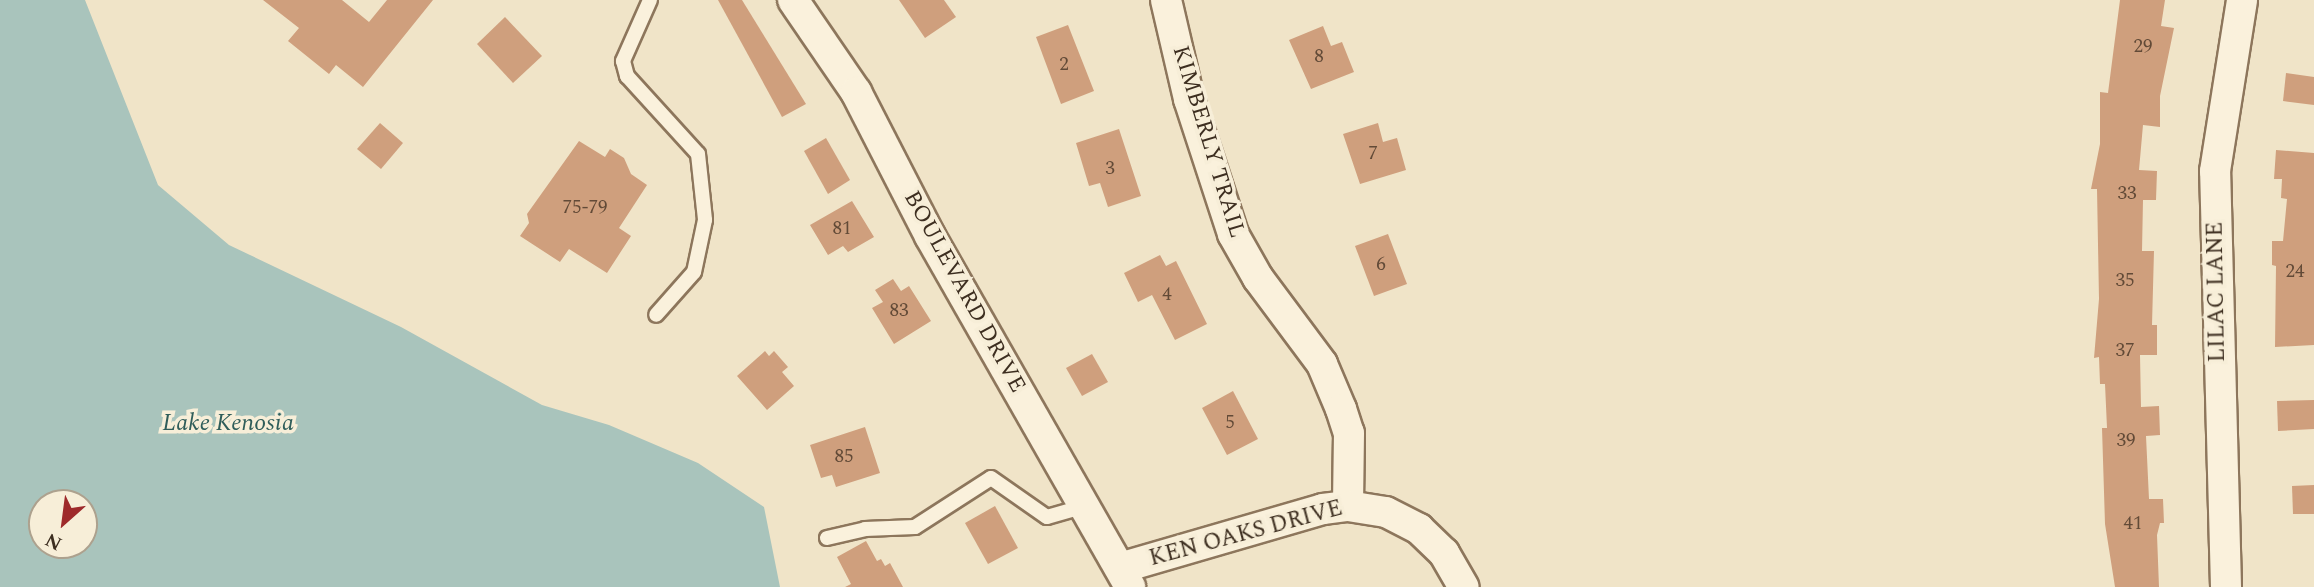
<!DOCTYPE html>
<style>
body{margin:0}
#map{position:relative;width:2314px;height:587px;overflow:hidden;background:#f0e4c8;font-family:Spectral,serif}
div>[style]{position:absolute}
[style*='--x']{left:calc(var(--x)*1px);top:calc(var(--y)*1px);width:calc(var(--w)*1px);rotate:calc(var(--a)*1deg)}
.water>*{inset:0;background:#a9c4bc}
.building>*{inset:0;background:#cf9f7d}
.roads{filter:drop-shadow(2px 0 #8d765c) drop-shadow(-2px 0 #8d765c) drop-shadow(0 2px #8d765c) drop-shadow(0 -2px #8d765c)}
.lane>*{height:14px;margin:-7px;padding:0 7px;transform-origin:7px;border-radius:7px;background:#faf1dc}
.street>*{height:30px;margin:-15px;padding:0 15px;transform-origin:15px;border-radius:15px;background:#faf1dc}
span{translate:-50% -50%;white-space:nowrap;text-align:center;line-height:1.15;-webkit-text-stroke:7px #f7eed8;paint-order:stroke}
.number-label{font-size:19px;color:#624a37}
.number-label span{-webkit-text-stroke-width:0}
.street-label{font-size:23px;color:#3d2e20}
.water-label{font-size:24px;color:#2f5d5a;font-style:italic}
.north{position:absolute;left:28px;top:489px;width:70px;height:70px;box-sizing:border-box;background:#f7eed8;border:2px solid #ada18e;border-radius:50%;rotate:208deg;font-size:19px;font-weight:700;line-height:28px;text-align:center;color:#3d2e20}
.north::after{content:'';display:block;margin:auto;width:24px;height:32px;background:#9e2a2b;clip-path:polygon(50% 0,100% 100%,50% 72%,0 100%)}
</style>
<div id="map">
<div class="water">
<i style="clip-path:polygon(evenodd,0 0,85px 0,158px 185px,229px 245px,401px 327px,542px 405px,609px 425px,698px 463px,764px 507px,780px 587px,0 587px,0 0,42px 503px,84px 503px,84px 545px,42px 545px,42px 503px)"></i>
</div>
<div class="building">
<i style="clip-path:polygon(263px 0,342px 0,369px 22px,387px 0,433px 0,363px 87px,336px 65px,329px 74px,288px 41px,299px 28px)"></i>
<i style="clip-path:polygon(718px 0,742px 0,806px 104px,782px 117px)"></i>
<i style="clip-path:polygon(899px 0,944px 0,956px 17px,925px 38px)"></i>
<i style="clip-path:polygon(2120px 0,2165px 0,2161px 26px,2174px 28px,2160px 96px,2160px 127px,2143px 125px,2139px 170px,2157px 171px,2156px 200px,2143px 200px,2142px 251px,2154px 251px,2152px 325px,2157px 325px,2157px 355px,2140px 355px,2141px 407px,2159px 406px,2160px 435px,2146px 436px,2149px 499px,2163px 499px,2164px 523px,2160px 523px,2157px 535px,2159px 587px,2115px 587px,2105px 524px,2102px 428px,2107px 428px,2105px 384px,2100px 384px,2099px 357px,2094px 358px,2099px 299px,2097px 189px,2091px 189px,2100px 144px,2100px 92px,2108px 93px)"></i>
<i style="clip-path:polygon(505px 17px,542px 56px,513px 83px,477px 44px)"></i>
<i style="clip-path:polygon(1068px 25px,1094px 91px,1061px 104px,1036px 37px)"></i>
<i style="clip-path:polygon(1323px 26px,1331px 46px,1342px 42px,1354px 72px,1311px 89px,1289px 40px)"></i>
<i style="clip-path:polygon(2286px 73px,2314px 77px,2314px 105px,2283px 101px)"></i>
<i style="clip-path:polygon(380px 123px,403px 143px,381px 169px,357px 149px)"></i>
<i style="clip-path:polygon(1378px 123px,1383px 142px,1397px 138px,1406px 170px,1360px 184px,1343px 134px)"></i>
<i style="clip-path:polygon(1119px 129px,1141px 196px,1108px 207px,1100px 183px,1089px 186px,1076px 143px)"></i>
<i style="clip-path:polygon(826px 138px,850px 180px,828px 194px,804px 151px)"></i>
<i style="clip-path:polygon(579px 141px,605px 157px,610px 149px,624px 158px,631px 174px,647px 185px,619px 228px,631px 236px,607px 273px,569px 249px,560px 262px,520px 236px,529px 223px,527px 214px)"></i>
<i style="clip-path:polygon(2276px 150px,2314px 153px,2314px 345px,2275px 347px,2276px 266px,2272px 265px,2272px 241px,2283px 241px,2287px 199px,2281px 198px,2282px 179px,2274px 179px)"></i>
<i style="clip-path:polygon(852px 201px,874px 237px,848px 252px,843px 246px,828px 255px,810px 225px)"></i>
<i style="clip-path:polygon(1388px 234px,1407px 284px,1374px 296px,1355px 246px)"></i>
<i style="clip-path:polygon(1160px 255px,1166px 266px,1176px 261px,1207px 324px,1175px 340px,1152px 295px,1138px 302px,1124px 273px)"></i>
<i style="clip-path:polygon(893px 279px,901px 291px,909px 286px,931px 321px,894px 344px,872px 308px,883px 302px,875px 290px)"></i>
<i style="clip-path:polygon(765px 351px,769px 356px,774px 351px,788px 367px,782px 372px,794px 386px,767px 410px,737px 376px)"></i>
<i style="clip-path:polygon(1092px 354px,1108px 382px,1082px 396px,1066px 368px)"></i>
<i style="clip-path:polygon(1233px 391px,1258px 439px,1227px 455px,1202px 408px)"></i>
<i style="clip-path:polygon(2314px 400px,2314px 429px,2278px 431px,2277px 401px)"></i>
<i style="clip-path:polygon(865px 427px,880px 473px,836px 487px,832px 475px,821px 478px,810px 445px)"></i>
<i style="clip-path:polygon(2314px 485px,2314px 514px,2293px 514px,2292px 486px)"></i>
<i style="clip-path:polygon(995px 506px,1018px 548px,988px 564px,965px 523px)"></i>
<i style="clip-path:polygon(866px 541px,877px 561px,881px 559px,885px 566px,890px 563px,903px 587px,845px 587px,851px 584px,837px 557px)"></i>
</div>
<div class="roads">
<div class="lane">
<i style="--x:650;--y:0;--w:67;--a:113.9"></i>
<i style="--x:623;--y:61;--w:16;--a:75"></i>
<i style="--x:627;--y:76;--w:105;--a:47.7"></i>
<i style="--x:698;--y:154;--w:66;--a:83.9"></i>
<i style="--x:705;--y:220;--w:53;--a:101.9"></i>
<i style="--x:694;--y:272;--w:57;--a:131.5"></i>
<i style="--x:827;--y:538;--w:39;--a:-13"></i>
<i style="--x:865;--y:529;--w:50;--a:-2.3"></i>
<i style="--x:915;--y:527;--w:90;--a:-32.8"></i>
<i style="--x:991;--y:478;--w:68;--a:34.9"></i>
<i style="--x:1047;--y:517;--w:40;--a:-16"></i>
</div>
<div class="street">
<i style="--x:793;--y:0;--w:112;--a:55.6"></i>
<i style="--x:856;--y:92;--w:162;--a:62.8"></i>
<i style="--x:930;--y:236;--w:404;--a:60.3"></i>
<i style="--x:1166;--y:0;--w:102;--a:76.9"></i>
<i style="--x:1189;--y:99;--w:142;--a:71.9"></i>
<i style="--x:1233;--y:234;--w:51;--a:60.4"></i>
<i style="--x:1258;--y:278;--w:107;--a:53.3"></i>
<i style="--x:1322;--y:364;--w:49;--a:67.1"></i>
<i style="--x:1341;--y:409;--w:25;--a:72"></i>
<i style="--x:1349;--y:433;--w:73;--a:90.8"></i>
<i style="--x:1120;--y:568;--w:211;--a:-16.2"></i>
<i style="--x:1323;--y:509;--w:25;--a:-7"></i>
<i style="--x:1348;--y:506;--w:38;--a:9"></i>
<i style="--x:1386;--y:512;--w:37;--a:27"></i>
<i style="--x:1419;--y:529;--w:35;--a:44"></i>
<i style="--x:1444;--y:553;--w:39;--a:60"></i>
<i style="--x:2226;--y:587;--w:416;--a:-91.5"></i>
<i style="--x:2215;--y:171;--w:173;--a:-81"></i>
</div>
</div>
<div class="number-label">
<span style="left:2143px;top:47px">29</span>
<span style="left:1319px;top:57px">8</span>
<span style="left:1064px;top:65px">2</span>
<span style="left:1373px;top:154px">7</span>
<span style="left:1110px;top:169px">3</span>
<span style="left:2127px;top:194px">33</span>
<span style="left:585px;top:208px">75-79</span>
<span style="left:842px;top:229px">81</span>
<span style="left:1381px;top:265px">6</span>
<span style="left:2295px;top:272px">24</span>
<span style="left:2125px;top:281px">35</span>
<span style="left:1167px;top:295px">4</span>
<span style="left:899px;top:311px">83</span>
<span style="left:2125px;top:351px">37</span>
<span style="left:1230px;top:423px">5</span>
<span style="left:2126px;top:441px">39</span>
<span style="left:844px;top:457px">85</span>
<span style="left:2133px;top:524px">41</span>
</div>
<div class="street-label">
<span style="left:1208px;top:142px;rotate:73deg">KIMBERLY TRAIL</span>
<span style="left:964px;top:292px;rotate:61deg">BOULEVARD DRIVE</span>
<span style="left:2217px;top:292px;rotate:-91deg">LILAC LANE</span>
<span style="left:1246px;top:534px;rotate:-15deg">KEN OAKS DRIVE</span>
</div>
<div class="water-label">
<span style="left:228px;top:424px">Lake Kenosia</span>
</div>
<div class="north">N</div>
</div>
